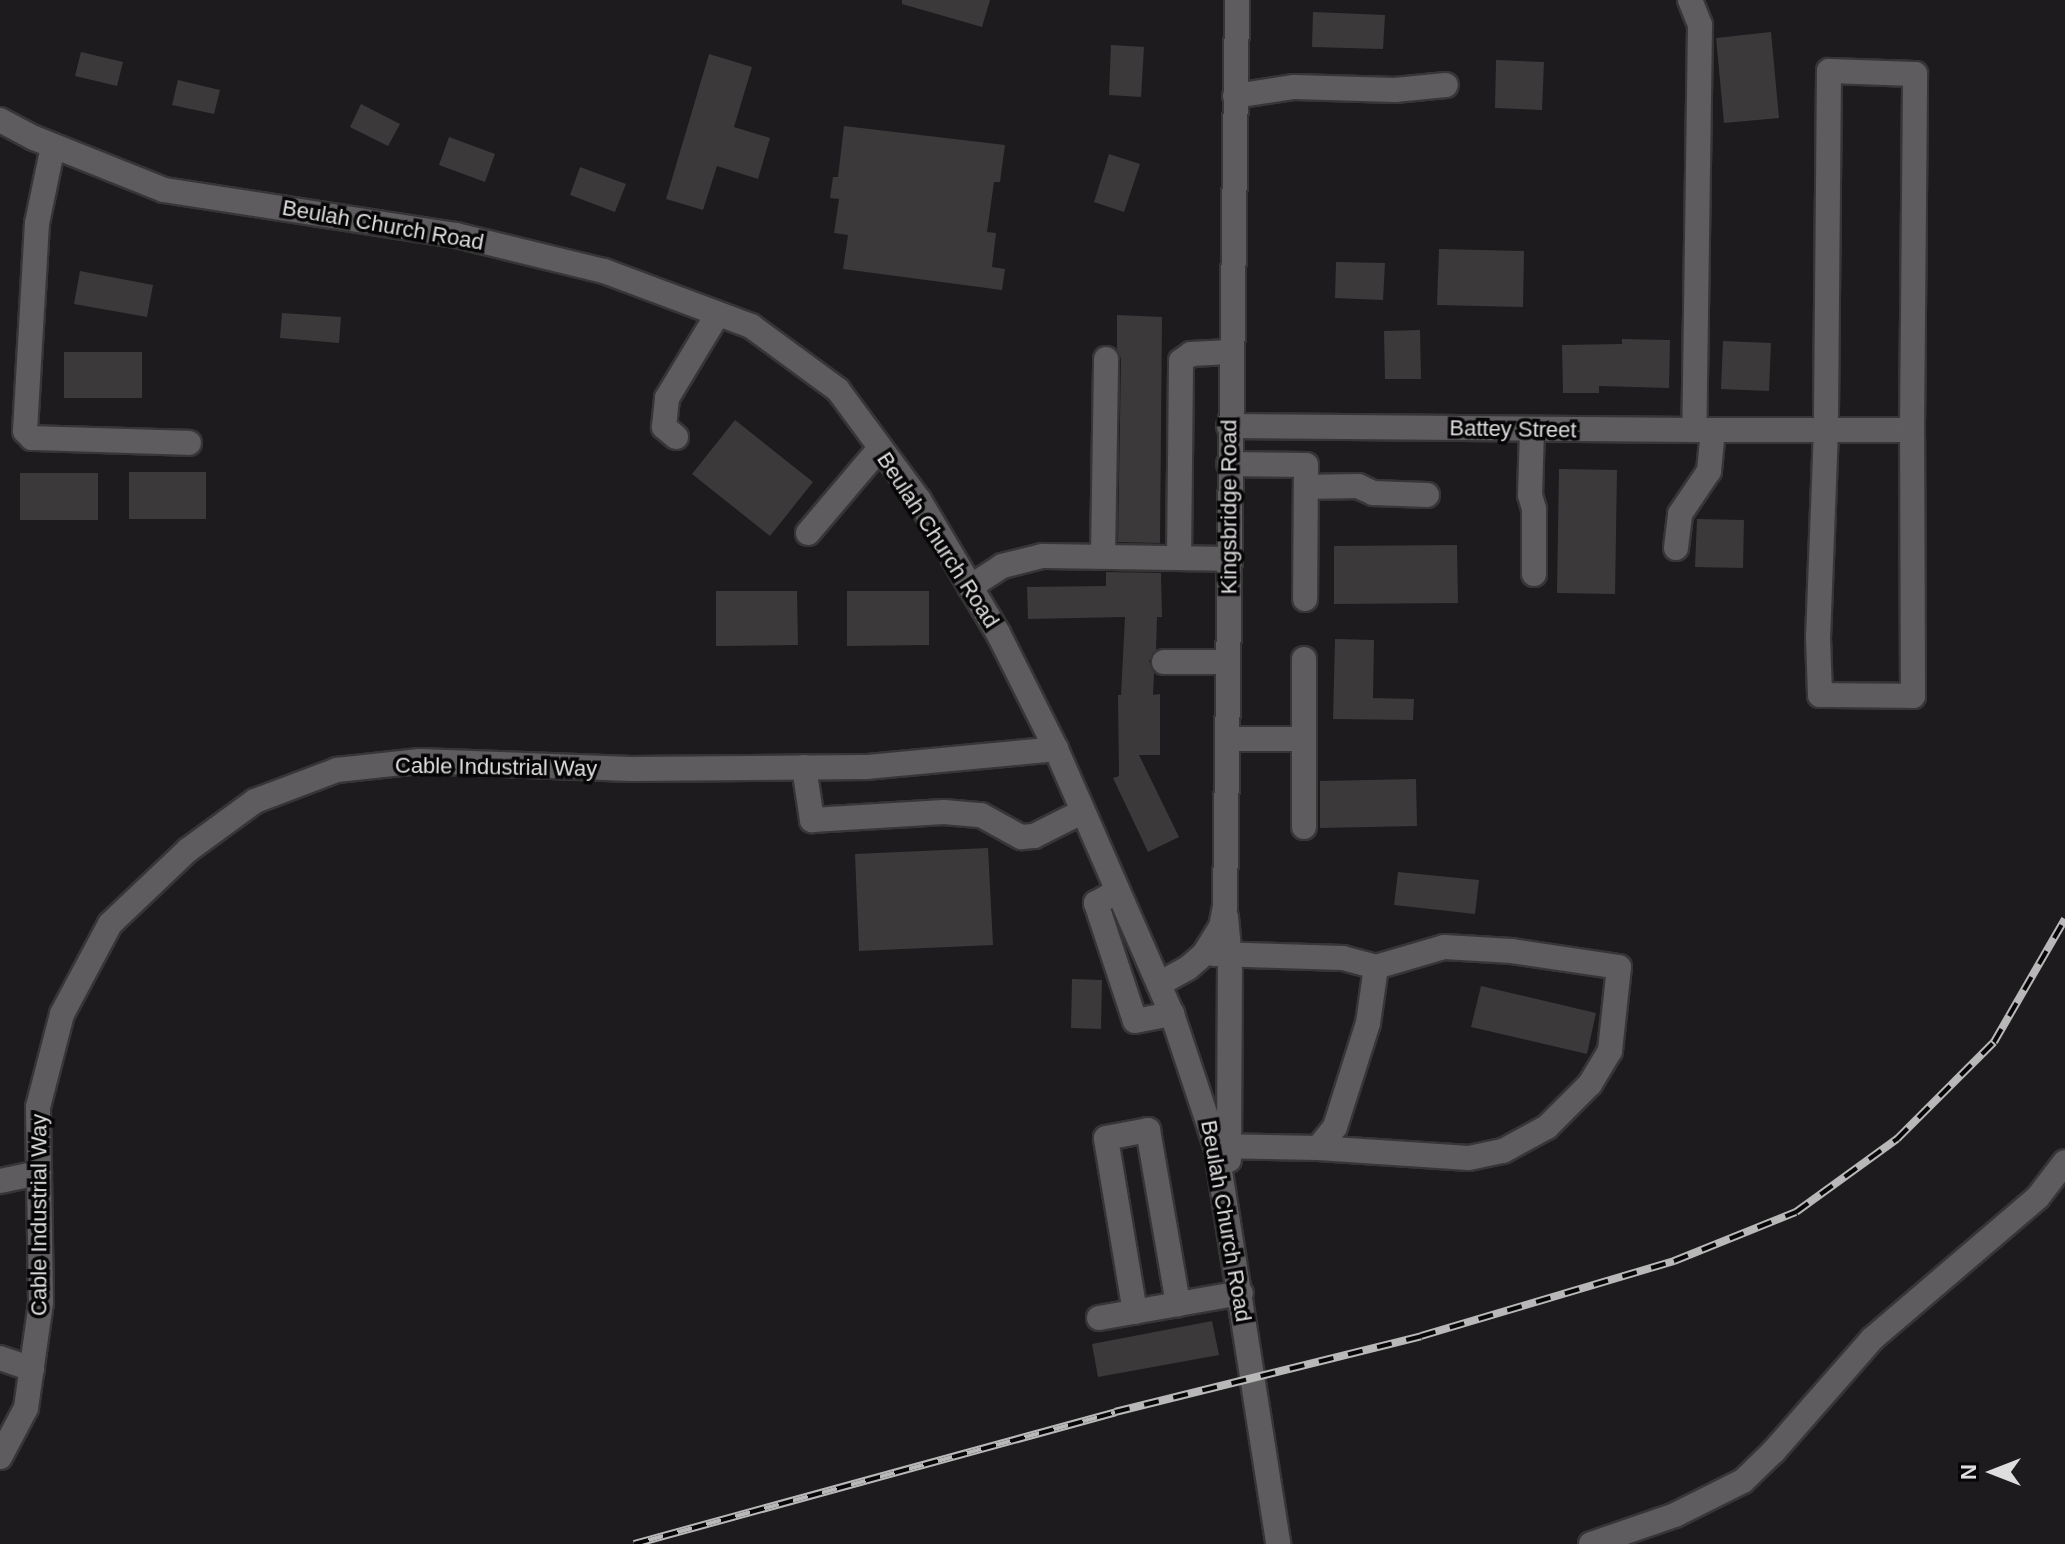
<!DOCTYPE html>
<style>
body{margin:0}
#map{position:relative;width:2065px;height:1544px;overflow:hidden;background:#1d1b1d;font-family:Arial,sans-serif}
div>[style]{position:absolute}
[style*='--x']{left:calc(var(--x)*1px);top:calc(var(--y)*1px);width:calc(var(--w)*1px);rotate:calc(var(--a)*1deg)}
.building>*{inset:0;background:#3c393b}
.roads{filter:drop-shadow(2px 0 #373637) drop-shadow(-2px 0 #373637) drop-shadow(0 2px #373637) drop-shadow(0 -2px #373637)}
.minor>*{height:24px;margin:-12px;padding:0 12px;transform-origin:12px;border-radius:12px;background:#5f5c5f}
.rail>*{height:8px;margin-top:-4px;transform-origin:0;background:repeating-linear-gradient(90deg,#070607 0 15px,#b9b8b9 0 30px);box-sizing:border-box;border-block:2px solid #b9b8b9}
span{translate:-50% -50%;white-space:nowrap;text-align:center;line-height:1.15;-webkit-text-stroke:7px #070607;paint-order:stroke}
.street-label{font-size:22px;color:#dfdedf}
.north{position:absolute;left:1953px;top:1432px;width:80px;height:80px;-webkit-text-stroke:6px #070607;paint-order:stroke;rotate:270deg;font-size:22px;font-weight:700;line-height:32px;text-align:center;color:#dfdedf}
.north::after{content:'';display:block;margin:auto;width:28px;height:36px;background:#dfdedf;clip-path:polygon(50% 0,100% 100%,50% 72%,0 100%)}
</style>
<div id="map">
<div class="building">
<i style="clip-path:polygon(902px 0,990px 0,982px 27px,902px 4px)"></i>
<i style="clip-path:polygon(1313px 12px,1385px 15px,1383px 49px,1312px 47px)"></i>
<i style="clip-path:polygon(1771px 32px,1779px 118px,1724px 123px,1716px 38px)"></i>
<i style="clip-path:polygon(1111px 45px,1144px 47px,1141px 97px,1109px 95px)"></i>
<i style="clip-path:polygon(81px 52px,123px 62px,117px 86px,75px 76px)"></i>
<i style="clip-path:polygon(709px 54px,752px 67px,734px 127px,770px 138px,758px 179px,717px 166px,703px 210px,666px 199px)"></i>
<i style="clip-path:polygon(1496px 60px,1544px 62px,1542px 110px,1495px 108px)"></i>
<i style="clip-path:polygon(178px 80px,220px 90px,214px 114px,172px 105px)"></i>
<i style="clip-path:polygon(361px 104px,400px 124px,388px 146px,350px 127px)"></i>
<i style="clip-path:polygon(844px 126px,1005px 145px,1000px 182px,994px 182px,987px 232px,996px 233px,992px 267px,1005px 269px,1002px 290px,843px 269px,848px 235px,834px 233px,839px 199px,830px 198px,833px 177px,838px 177px)"></i>
<i style="clip-path:polygon(449px 137px,495px 154px,485px 182px,439px 165px)"></i>
<i style="clip-path:polygon(1109px 154px,1140px 164px,1124px 212px,1094px 202px)"></i>
<i style="clip-path:polygon(580px 167px,626px 184px,615px 212px,570px 195px)"></i>
<i style="clip-path:polygon(1439px 249px,1524px 251px,1523px 307px,1437px 305px)"></i>
<i style="clip-path:polygon(1336px 262px,1385px 263px,1383px 300px,1335px 298px)"></i>
<i style="clip-path:polygon(80px 271px,153px 285px,147px 317px,74px 304px)"></i>
<i style="clip-path:polygon(282px 313px,341px 317px,339px 343px,280px 338px)"></i>
<i style="clip-path:polygon(1117px 315px,1162px 317px,1160px 543px,1118px 542px,1121px 359px,1117px 349px)"></i>
<i style="clip-path:polygon(1420px 330px,1421px 379px,1385px 379px,1384px 331px)"></i>
<i style="clip-path:polygon(1622px 339px,1670px 340px,1669px 388px,1599px 386px,1599px 393px,1563px 393px,1562px 345px,1622px 344px)"></i>
<i style="clip-path:polygon(1723px 341px,1771px 343px,1769px 391px,1721px 389px)"></i>
<i style="clip-path:polygon(64px 352px,142px 352px,142px 398px,64px 398px)"></i>
<i style="clip-path:polygon(735px 420px,813px 482px,770px 536px,692px 474px)"></i>
<i style="clip-path:polygon(1559px 469px,1617px 470px,1615px 594px,1557px 593px)"></i>
<i style="clip-path:polygon(129px 472px,206px 472px,206px 519px,129px 519px)"></i>
<i style="clip-path:polygon(20px 473px,98px 473px,98px 520px,20px 520px)"></i>
<i style="clip-path:polygon(1697px 519px,1744px 520px,1743px 568px,1695px 567px)"></i>
<i style="clip-path:polygon(1457px 545px,1458px 603px,1334px 604px,1334px 546px)"></i>
<i style="clip-path:polygon(1106px 572px,1161px 573px,1162px 617px,1157px 617px,1156px 650px,1149px 661px,1154px 673px,1153px 695px,1160px 694px,1160px 755px,1139px 755px,1179px 837px,1148px 852px,1113px 778px,1119px 776px,1118px 695px,1121px 695px,1125px 617px,1028px 619px,1027px 587px,1106px 586px)"></i>
<i style="clip-path:polygon(716px 591px,797px 591px,798px 645px,716px 646px)"></i>
<i style="clip-path:polygon(847px 591px,929px 591px,929px 645px,847px 646px)"></i>
<i style="clip-path:polygon(1335px 639px,1374px 640px,1373px 698px,1414px 699px,1413px 720px,1333px 719px)"></i>
<i style="clip-path:polygon(1416px 779px,1417px 826px,1320px 828px,1320px 781px)"></i>
<i style="clip-path:polygon(988px 848px,993px 945px,859px 951px,855px 854px)"></i>
<i style="clip-path:polygon(1398px 872px,1479px 880px,1475px 914px,1394px 905px)"></i>
<i style="clip-path:polygon(1072px 979px,1102px 980px,1101px 1029px,1071px 1028px)"></i>
<i style="clip-path:polygon(1481px 986px,1596px 1013px,1587px 1054px,1471px 1027px)"></i>
<i style="clip-path:polygon(1212px 1321px,1219px 1355px,1098px 1377px,1092px 1344px)"></i>
</div>
<div class="roads">
<div class="minor">
<i style="--x:1690;--y:0;--w:27;--a:68"></i>
<i style="--x:1700;--y:25;--w:405;--a:90.8"></i>
<i style="--x:1235;--y:96;--w:60;--a:-8.7"></i>
<i style="--x:1294;--y:87;--w:101;--a:1.7"></i>
<i style="--x:1395;--y:90;--w:51;--a:-5.6"></i>
<i style="--x:0;--y:120;--w:38;--a:28"></i>
<i style="--x:34;--y:138;--w:140;--a:21.8"></i>
<i style="--x:164;--y:190;--w:295;--a:8.8"></i>
<i style="--x:456;--y:235;--w:152;--a:13.7"></i>
<i style="--x:604;--y:271;--w:157;--a:20.5"></i>
<i style="--x:751;--y:326;--w:108;--a:36.3"></i>
<i style="--x:838;--y:390;--w:137;--a:53.6"></i>
<i style="--x:919;--y:500;--w:155;--a:59.3"></i>
<i style="--x:998;--y:633;--w:130;--a:63.4"></i>
<i style="--x:1056;--y:749;--w:289;--a:66.4"></i>
<i style="--x:1172;--y:1014;--w:139;--a:71.6"></i>
<i style="--x:1216;--y:1146;--w:403;--a:81.1"></i>
<i style="--x:53;--y:146;--w:79;--a:101.7"></i>
<i style="--x:37;--y:223;--w:208;--a:93.3"></i>
<i style="--x:25;--y:431;--w:10;--a:45"></i>
<i style="--x:32;--y:438;--w:157;--a:1.8"></i>
<i style="--x:1229;--y:426;--w:465;--a:0.5"></i>
<i style="--x:1694;--y:430;--w:218;--a:0"></i>
<i style="--x:1912;--y:430;--w:356;--a:-89.5"></i>
<i style="--x:1915;--y:74;--w:86;--a:-178"></i>
<i style="--x:1829;--y:71;--w:359;--a:90.5"></i>
<i style="--x:1826;--y:430;--w:207;--a:92.2"></i>
<i style="--x:1818;--y:637;--w:58;--a:88"></i>
<i style="--x:1820;--y:695;--w:93;--a:0.6"></i>
<i style="--x:1913;--y:696;--w:266;--a:-90.2"></i>
<i style="--x:1532;--y:429;--w:66;--a:91.7"></i>
<i style="--x:1530;--y:495;--w:15;--a:74"></i>
<i style="--x:1534;--y:509;--w:65;--a:90"></i>
<i style="--x:676;--y:437;--w:16;--a:-140"></i>
<i style="--x:664;--y:427;--w:29;--a:-84"></i>
<i style="--x:667;--y:398;--w:97;--a:-58.9"></i>
<i style="--x:1229;--y:464;--w:77;--a:0.7"></i>
<i style="--x:1306;--y:465;--w:134;--a:90.4"></i>
<i style="--x:1306;--y:487;--w:52;--a:-1.1"></i>
<i style="--x:1358;--y:486;--w:17;--a:25"></i>
<i style="--x:1373;--y:493;--w:54;--a:2.1"></i>
<i style="--x:808;--y:533;--w:111;--a:-49.7"></i>
<i style="--x:1676;--y:548;--w:34;--a:-83"></i>
<i style="--x:1680;--y:514;--w:52;--a:-56"></i>
<i style="--x:1709;--y:471;--w:41;--a:-84.4"></i>
<i style="--x:1103;--y:556;--w:197;--a:-89.1"></i>
<i style="--x:1179;--y:558;--w:197;--a:-89.4"></i>
<i style="--x:1181;--y:361;--w:12;--a:-35"></i>
<i style="--x:1191;--y:354;--w:39;--a:-3"></i>
<i style="--x:970;--y:587;--w:38;--a:-33"></i>
<i style="--x:1002;--y:566;--w:41;--a:-14"></i>
<i style="--x:1042;--y:556;--w:187;--a:0.9"></i>
<i style="--x:1304;--y:659;--w:80;--a:90"></i>
<i style="--x:1164;--y:662;--w:64;--a:0"></i>
<i style="--x:1228;--y:739;--w:76;--a:0"></i>
<i style="--x:1304;--y:739;--w:88;--a:90"></i>
<i style="--x:804;--y:767;--w:54;--a:81.4"></i>
<i style="--x:812;--y:820;--w:132;--a:-3.5"></i>
<i style="--x:944;--y:812;--w:37;--a:5"></i>
<i style="--x:981;--y:815;--w:46;--a:28.8"></i>
<i style="--x:1021;--y:837;--w:13;--a:-4"></i>
<i style="--x:1034;--y:836;--w:54;--a:-26.6"></i>
<i style="--x:1116;--y:892;--w:23;--a:151"></i>
<i style="--x:1096;--y:903;--w:124;--a:71.7"></i>
<i style="--x:1135;--y:1021;--w:38;--a:-11"></i>
<i style="--x:1226;--y:917;--w:43;--a:84.7"></i>
<i style="--x:1230;--y:960;--w:200;--a:90.3"></i>
<i style="--x:1214;--y:954;--w:129;--a:1.8"></i>
<i style="--x:1343;--y:958;--w:34;--a:15"></i>
<i style="--x:1159;--y:984;--w:33;--a:-29"></i>
<i style="--x:1188;--y:968;--w:21;--a:-41"></i>
<i style="--x:1204;--y:954;--w:32;--a:-58"></i>
<i style="--x:1221;--y:927;--w:20;--a:-79"></i>
<i style="--x:1225;--y:907;--w:907;--a:-89.24"></i>
<i style="--x:1216;--y:1146;--w:102;--a:1.1"></i>
<i style="--x:1318;--y:1148;--w:151;--a:3.8"></i>
<i style="--x:1469;--y:1158;--w:35;--a:-12"></i>
<i style="--x:1503;--y:1151;--w:50;--a:-28.6"></i>
<i style="--x:1547;--y:1127;--w:61;--a:-45"></i>
<i style="--x:1590;--y:1084;--w:39;--a:-59"></i>
<i style="--x:1610;--y:1051;--w:84;--a:-83.9"></i>
<i style="--x:1619;--y:967;--w:108;--a:-171.5"></i>
<i style="--x:1512;--y:951;--w:68;--a:-176.6"></i>
<i style="--x:1444;--y:947;--w:71;--a:163.6"></i>
<i style="--x:1376;--y:967;--w:57;--a:98.1"></i>
<i style="--x:1368;--y:1023;--w:109;--a:107.6"></i>
<i style="--x:1335;--y:1127;--w:27;--a:129"></i>
<i style="--x:0;--y:1181;--w:40;--a:-12"></i>
<i style="--x:1135;--y:1312;--w:176;--a:-99.5"></i>
<i style="--x:1106;--y:1138;--w:43;--a:-10.8"></i>
<i style="--x:1148;--y:1130;--w:177;--a:80.2"></i>
<i style="--x:1099;--y:1318;--w:144;--a:-10"></i>
<i style="--x:0;--y:1358;--w:34;--a:19"></i>
<i style="--x:0;--y:1457;--w:55;--a:-62"></i>
<i style="--x:26;--y:1408;--w:107;--a:-81.9"></i>
<i style="--x:41;--y:1302;--w:195;--a:-90.9"></i>
<i style="--x:38;--y:1107;--w:96;--a:-75.5"></i>
<i style="--x:62;--y:1014;--w:102;--a:-61.9"></i>
<i style="--x:110;--y:924;--w:108;--a:-43.5"></i>
<i style="--x:188;--y:850;--w:83;--a:-36.2"></i>
<i style="--x:255;--y:801;--w:88;--a:-20.7"></i>
<i style="--x:337;--y:770;--w:83;--a:-6.2"></i>
<i style="--x:420;--y:761;--w:211;--a:2.2"></i>
<i style="--x:631;--y:769;--w:236;--a:-0.5"></i>
<i style="--x:867;--y:767;--w:190;--a:-5.4"></i>
<i style="--x:1591;--y:1544;--w:89;--a:-19"></i>
<i style="--x:1675;--y:1515;--w:76;--a:-26.6"></i>
<i style="--x:1743;--y:1481;--w:43;--a:-44.1"></i>
<i style="--x:1774;--y:1451;--w:149;--a:-48.8"></i>
<i style="--x:1872;--y:1339;--w:218;--a:-40.5"></i>
<i style="--x:2038;--y:1197;--w:44;--a:-52.4"></i>
</div>
</div>
<div class="rail">
<i style="--x:634;--y:1544;--w:499;--a:-15.3"></i>
<i style="--x:1115;--y:1412;--w:315;--a:-13.9"></i>
<i style="--x:1421;--y:1336;--w:264;--a:-16.5"></i>
<i style="--x:1674;--y:1261;--w:131;--a:-21.9"></i>
<i style="--x:1796;--y:1212;--w:125;--a:-35.9"></i>
<i style="--x:1897;--y:1139;--w:137;--a:-45"></i>
<i style="--x:1994;--y:1042;--w:142;--a:-60"></i>
</div>
<div class="street-label">
<span style="left:383px;top:225px;rotate:10deg">Beulah Church Road</span>
<span style="left:1513px;top:429px;rotate:1deg">Battey Street</span>
<span style="left:1229px;top:507px;rotate:-90deg">Kingsbridge Road</span>
<span style="left:938px;top:540px;rotate:57deg">Beulah Church Road</span>
<span style="left:496px;top:767px;rotate:1deg">Cable Industrial Way</span>
<span style="left:39px;top:1215px;rotate:-90deg">Cable Industrial Way</span>
<span style="left:1226px;top:1221px;rotate:80deg">Beulah Church Road</span>
</div>
<div class="north">N</div>
</div>
